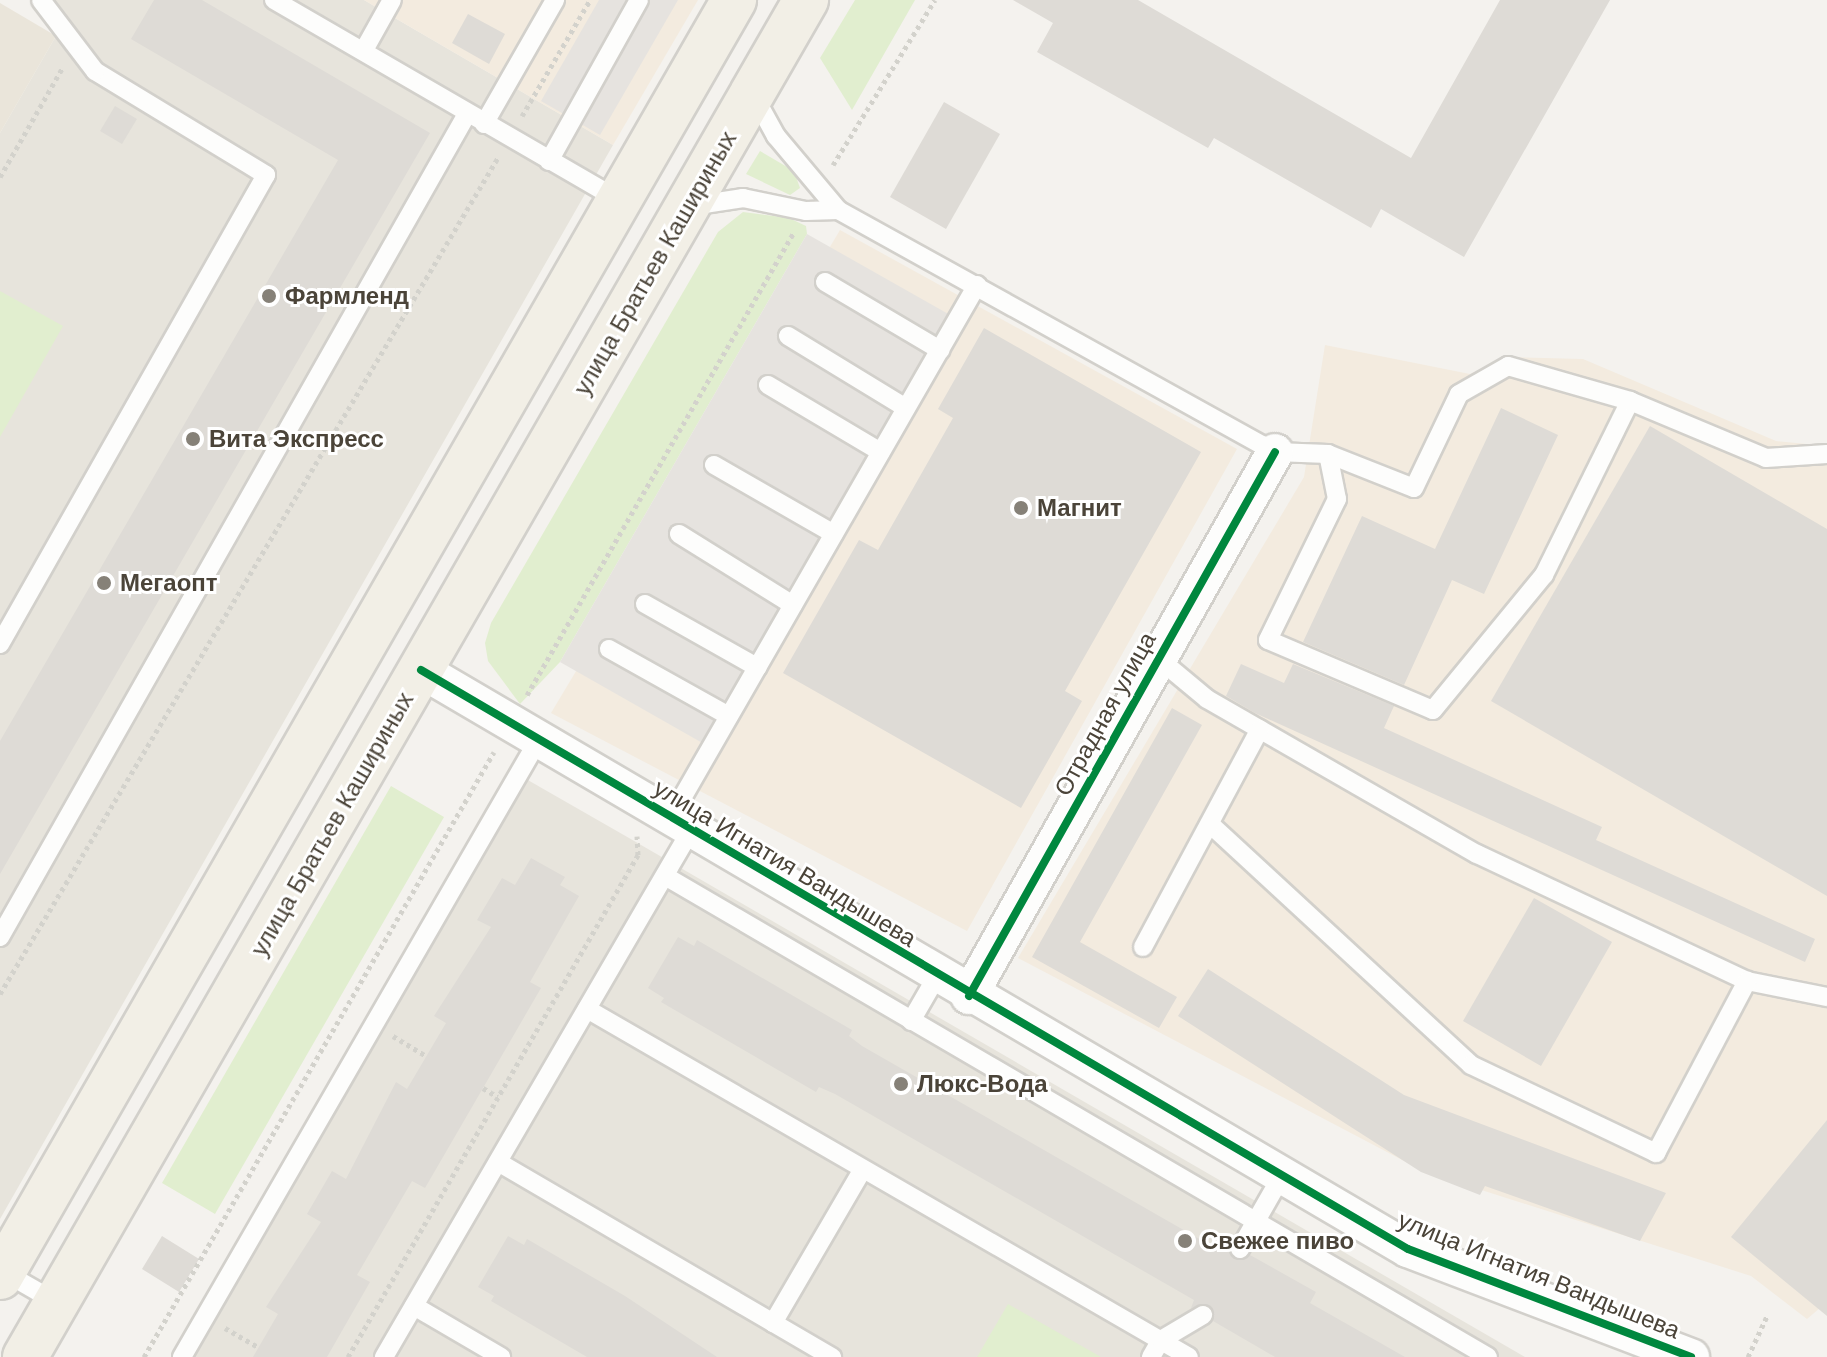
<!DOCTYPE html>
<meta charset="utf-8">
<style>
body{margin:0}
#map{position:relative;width:1827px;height:1357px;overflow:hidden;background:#f4f2ee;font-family:Helvetica,sans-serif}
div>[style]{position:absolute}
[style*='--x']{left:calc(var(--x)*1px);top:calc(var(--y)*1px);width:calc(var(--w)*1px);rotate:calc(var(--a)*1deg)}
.residential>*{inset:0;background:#e7e4dc}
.commercial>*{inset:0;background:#f3ebdf}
.education>*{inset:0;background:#eae5da}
.green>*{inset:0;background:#e1eecf}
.parking>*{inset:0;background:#e6e3df}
.building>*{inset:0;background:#dedbd6}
.path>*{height:5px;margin-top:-2.5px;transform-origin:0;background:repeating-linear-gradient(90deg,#d3d2cc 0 4px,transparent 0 8px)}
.roads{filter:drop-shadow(2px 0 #d2d0cb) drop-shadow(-2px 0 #d2d0cb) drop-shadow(0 2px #d2d0cb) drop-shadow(0 -2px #d2d0cb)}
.service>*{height:18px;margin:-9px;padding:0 9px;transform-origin:9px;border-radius:9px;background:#fdfdfc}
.minor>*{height:36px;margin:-18px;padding:0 18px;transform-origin:18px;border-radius:18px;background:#fdfdfc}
.primary>*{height:44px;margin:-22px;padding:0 22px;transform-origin:22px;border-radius:22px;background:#f2efe6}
.cycleway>*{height:8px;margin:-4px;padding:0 4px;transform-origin:4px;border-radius:4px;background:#00873e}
.dots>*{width:22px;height:22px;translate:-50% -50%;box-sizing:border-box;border:4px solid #fff;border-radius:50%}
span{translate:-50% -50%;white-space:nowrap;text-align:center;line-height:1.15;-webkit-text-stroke:6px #fff;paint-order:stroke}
.street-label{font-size:24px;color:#4b4439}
.poi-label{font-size:24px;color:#4b4439;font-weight:700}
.left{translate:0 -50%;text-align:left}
</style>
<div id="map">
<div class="residential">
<i style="clip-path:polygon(39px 0,364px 0,613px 145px,0 1219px,0 133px,56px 36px)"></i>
<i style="clip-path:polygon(526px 779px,629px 838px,1525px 1357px,190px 1357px)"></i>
</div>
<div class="commercial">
<i style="clip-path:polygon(364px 0,698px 0,613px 145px)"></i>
<i style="clip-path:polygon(840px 230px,1237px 449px,967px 931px,551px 713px)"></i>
<i style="clip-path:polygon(1325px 345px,1470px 374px,1505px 357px,1583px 359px,1776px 441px,1827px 446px,1827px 1302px,1807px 1319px,1751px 1276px,1425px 1172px,1018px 958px,1304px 477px)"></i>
</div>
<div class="education">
<i style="clip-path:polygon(0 3px,56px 36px,0 133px)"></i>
</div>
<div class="green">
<i style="clip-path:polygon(855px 0,915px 0,852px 110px,820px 58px)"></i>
<i style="clip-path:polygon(760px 151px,794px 171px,800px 188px,790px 195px,746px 174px)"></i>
<i style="clip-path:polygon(743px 212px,789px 218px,806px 226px,807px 234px,560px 662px,520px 704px,488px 661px,485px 643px,491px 623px,718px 232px)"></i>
<i style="clip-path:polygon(0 291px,63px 326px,0 437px)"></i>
<i style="clip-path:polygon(391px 786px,444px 817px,215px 1214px,162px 1183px)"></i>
<i style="clip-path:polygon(1008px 1304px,1101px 1357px,977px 1357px)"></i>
</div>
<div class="parking">
<i style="clip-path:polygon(599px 0,678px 0,600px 135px,541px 101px)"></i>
<i style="clip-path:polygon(807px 234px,966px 324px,720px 753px,560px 662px)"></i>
</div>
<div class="building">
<i style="clip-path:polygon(154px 0,202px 0,430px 133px,0 874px,0 741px,338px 160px,131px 39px)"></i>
<i style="clip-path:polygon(1013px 0,1138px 0,1411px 158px,1500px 0,1610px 0,1464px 257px,1381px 209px,1371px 228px,1214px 138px,1208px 148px,1037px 52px,1053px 23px)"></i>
<i style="clip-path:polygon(468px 14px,505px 34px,489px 64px,452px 43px)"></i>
<i style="clip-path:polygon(944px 102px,1000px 134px,946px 229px,890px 197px)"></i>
<i style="clip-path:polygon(115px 106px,137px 119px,122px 144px,100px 131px)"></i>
<i style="clip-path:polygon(984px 328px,1201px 452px,1065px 691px,1082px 701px,1021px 808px,783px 673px,859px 540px,878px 550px,953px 418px,938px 409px)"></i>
<i style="clip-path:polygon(1501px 408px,1558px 435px,1484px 594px,1452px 580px,1404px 685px,1303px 642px,1362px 516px,1435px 549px)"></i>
<i style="clip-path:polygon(1650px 426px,1827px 529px,1827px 896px,1491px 701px)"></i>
<i style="clip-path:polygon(1241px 664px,1284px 683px,1293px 664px,1394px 706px,1384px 728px,1602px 827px,1596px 840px,1815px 939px,1805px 962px,1255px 713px,1226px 696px)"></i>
<i style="clip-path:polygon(1172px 708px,1202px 725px,1080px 942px,1177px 997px,1159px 1028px,1032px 957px)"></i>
<i style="clip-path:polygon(531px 858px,565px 877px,560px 885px,579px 896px,530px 982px,541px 988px,425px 1188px,412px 1181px,357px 1275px,370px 1282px,327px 1357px,253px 1357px,278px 1314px,266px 1307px,321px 1222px,307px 1214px,332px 1171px,346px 1179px,396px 1082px,407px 1089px,446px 1023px,434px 1016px,491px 927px,477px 920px,502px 878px,515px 885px)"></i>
<i style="clip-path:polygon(1534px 898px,1612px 942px,1541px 1066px,1463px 1021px)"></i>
<i style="clip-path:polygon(678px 937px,694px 946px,697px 940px,852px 1030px,849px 1036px,862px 1046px,1222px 1252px,1228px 1242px,1235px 1260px,1250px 1255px,1316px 1292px,1310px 1303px,1405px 1357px,1275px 1357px,1213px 1321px,1209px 1305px,1191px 1308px,1194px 1300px,835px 1094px,819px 1087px,816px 1092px,661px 1002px,664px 998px,648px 988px)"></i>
<i style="clip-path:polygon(1208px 969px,1404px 1095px,1666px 1193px,1640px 1241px,1485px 1186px,1480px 1195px,1421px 1172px,1178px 1016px)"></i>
<i style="clip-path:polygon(1827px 1120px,1827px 1316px,1731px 1237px)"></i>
<i style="clip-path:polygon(162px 1236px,199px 1259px,179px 1292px,142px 1269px)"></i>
<i style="clip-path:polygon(508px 1236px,524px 1245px,527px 1239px,625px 1296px,717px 1357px,587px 1357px,491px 1301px,494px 1296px,478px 1287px)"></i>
</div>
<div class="path">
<i style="--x:522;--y:116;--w:134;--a:-59.6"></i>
<i style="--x:833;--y:165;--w:194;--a:-58.3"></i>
<i style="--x:0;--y:177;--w:127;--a:-60.2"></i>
<i style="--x:527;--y:695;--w:534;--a:-60.03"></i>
<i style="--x:0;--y:994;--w:975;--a:-59.23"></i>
<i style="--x:393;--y:1036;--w:39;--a:31"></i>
<i style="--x:483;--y:1088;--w:17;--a:31"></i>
<i style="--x:225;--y:1328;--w:38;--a:30"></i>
<i style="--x:144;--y:1357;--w:699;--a:-59.95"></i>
<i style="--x:348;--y:1357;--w:580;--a:-59.99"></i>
<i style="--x:638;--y:855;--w:19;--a:-93"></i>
<i style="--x:1748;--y:1357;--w:47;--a:-65.1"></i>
</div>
<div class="roads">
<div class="service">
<i style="--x:274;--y:0;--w:399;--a:30.1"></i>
<i style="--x:364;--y:50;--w:57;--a:-60.8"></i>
<i style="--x:754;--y:96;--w:46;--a:61.2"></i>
<i style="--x:776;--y:136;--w:97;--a:50"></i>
<i style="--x:838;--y:210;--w:500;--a:29"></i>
<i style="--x:1275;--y:452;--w:53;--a:2.2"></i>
<i style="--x:1328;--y:454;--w:46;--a:78.7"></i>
<i style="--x:1337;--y:499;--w:157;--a:116.1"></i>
<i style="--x:1268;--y:640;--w:179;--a:23"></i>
<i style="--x:1433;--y:710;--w:175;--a:-50.6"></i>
<i style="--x:1544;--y:575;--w:194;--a:-63.7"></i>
<i style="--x:484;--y:124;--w:143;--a:-60.2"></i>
<i style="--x:549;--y:161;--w:184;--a:-60.8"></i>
<i style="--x:691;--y:206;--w:53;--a:-8.7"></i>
<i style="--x:743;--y:198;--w:64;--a:11.7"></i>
<i style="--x:806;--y:211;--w:32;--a:-2"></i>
<i style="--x:825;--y:282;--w:134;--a:30.6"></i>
<i style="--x:788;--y:336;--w:138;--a:31.4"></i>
<i style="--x:768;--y:385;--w:131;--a:30.7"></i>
<i style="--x:1328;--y:454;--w:92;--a:21.6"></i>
<i style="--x:1414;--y:488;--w:104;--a:-64.4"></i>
<i style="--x:1459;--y:394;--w:56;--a:-29.7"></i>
<i style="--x:1508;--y:366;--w:127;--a:16"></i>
<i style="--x:1630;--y:401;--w:147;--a:22.7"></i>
<i style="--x:1766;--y:458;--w:61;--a:-3.8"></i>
<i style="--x:714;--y:465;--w:138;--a:29.9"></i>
<i style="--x:679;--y:534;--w:134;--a:31.9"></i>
<i style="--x:645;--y:604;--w:129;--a:29.4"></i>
<i style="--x:0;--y:644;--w:539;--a:-60.44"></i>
<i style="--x:266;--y:175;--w:200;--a:-148.7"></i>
<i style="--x:95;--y:71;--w:89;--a:-127.3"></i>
<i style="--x:609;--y:649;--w:137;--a:29.2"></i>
<i style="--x:1159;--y:659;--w:62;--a:39.8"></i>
<i style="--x:1207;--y:699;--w:311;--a:29.9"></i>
<i style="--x:1477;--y:854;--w:298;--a:25.2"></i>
<i style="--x:1747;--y:981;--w:82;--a:11.3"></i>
<i style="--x:670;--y:819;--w:616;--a:-60.11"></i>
<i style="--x:1210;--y:824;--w:355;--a:42.7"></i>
<i style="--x:1471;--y:1065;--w:205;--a:25.4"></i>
<i style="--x:1656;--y:1153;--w:195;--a:-62.1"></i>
<i style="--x:665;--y:876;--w:953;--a:30.3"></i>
<i style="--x:0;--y:937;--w:946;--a:-60.43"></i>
<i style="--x:1143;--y:947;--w:247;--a:-61.8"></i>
<i style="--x:587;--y:1009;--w:695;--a:30.03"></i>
<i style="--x:911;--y:1021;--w:52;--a:-60"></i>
<i style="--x:498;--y:1162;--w:387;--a:30.3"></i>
<i style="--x:1240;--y:1249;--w:81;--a:-60.3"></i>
<i style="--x:2;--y:1271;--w:62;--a:29.9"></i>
<i style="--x:414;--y:1306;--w:101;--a:30.4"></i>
<i style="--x:773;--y:1323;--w:178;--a:-59.7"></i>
<i style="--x:182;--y:1357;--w:714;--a:-59.99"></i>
<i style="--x:384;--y:1357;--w:610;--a:-59.78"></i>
<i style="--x:1151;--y:1357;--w:20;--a:-60"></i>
<i style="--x:1161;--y:1340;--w:49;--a:-30.8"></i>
</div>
<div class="minor">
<i style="--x:421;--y:670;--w:1144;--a:30.4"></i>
<i style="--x:1408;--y:1249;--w:303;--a:20.9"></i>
<i style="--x:969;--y:996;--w:624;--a:-60.64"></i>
</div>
<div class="primary">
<i style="--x:0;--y:1277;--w:1473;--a:-60.11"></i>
<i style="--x:25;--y:1357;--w:1566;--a:-60.08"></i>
</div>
</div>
<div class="cycleway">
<i style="--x:421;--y:670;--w:1144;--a:30.4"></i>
<i style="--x:1408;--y:1249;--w:303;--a:20.9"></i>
<i style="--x:969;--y:996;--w:624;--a:-60.64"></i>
</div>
<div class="dots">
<i style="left:269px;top:296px;background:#868178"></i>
<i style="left:193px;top:439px;background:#868178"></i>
<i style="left:1021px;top:508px;background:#868178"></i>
<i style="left:104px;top:583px;background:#868178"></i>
<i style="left:901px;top:1084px;background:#868178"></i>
<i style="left:1185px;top:1241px;background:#868178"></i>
</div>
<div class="street-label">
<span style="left:655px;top:263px;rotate:-60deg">улица Братьев Кашириных</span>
<span style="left:1105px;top:714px;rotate:-61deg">Отрадная улица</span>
<span style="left:332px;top:824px;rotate:-60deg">улица Братьев Кашириных</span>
<span style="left:785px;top:863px;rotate:31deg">улица Игнатия Вандышева</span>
<span style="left:1539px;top:1275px;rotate:22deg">улица Игнатия Вандышева</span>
</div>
<div class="poi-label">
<span class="left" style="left:285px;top:296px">Фармленд</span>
<span class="left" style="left:209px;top:439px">Вита Экспресс</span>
<span class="left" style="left:1037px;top:508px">Магнит</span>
<span class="left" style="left:120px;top:583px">Мегаопт</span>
<span class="left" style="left:917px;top:1084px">Люкс-Вода</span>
<span class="left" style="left:1201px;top:1241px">Свежее пиво</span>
</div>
</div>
